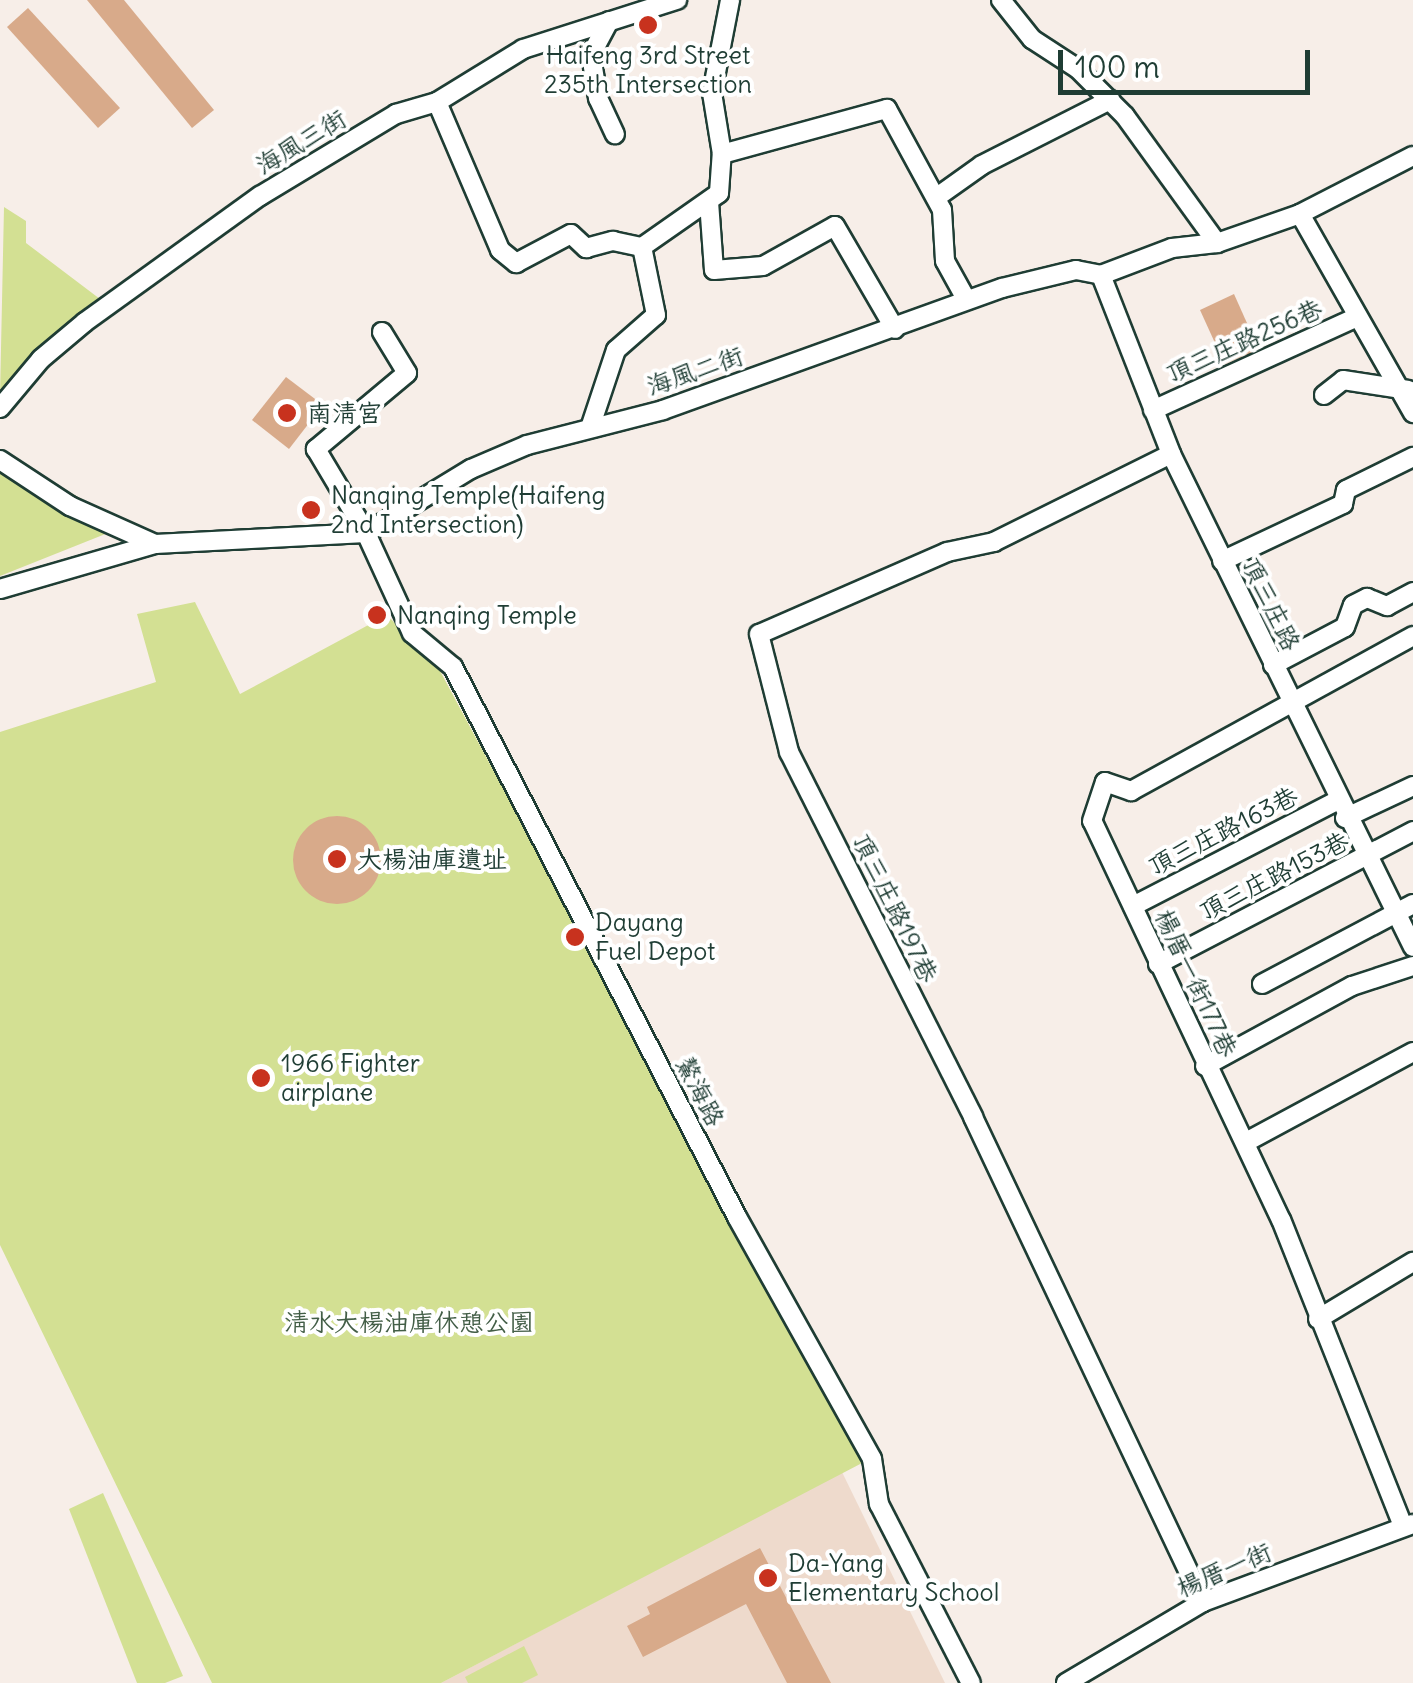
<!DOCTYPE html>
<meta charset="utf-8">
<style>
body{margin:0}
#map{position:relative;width:1413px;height:1683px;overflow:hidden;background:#f7eee8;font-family:Delius,"LXGW WenKai TC",sans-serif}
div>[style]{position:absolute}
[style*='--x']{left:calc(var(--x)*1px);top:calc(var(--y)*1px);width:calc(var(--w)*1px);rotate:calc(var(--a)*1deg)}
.built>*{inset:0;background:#eedacc}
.green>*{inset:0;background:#d3e093}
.building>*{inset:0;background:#d8aa8a}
.round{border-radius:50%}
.roads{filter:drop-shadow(2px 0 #1f3d34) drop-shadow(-2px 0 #1f3d34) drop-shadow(0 2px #1f3d34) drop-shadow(0 -2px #1f3d34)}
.minor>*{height:18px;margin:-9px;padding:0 9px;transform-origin:9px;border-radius:9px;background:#fff}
.dots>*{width:28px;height:28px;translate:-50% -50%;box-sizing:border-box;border:5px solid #fff;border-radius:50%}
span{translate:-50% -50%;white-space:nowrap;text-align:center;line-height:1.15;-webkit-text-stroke:8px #fff;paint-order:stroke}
.poi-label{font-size:25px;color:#1f3d34}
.left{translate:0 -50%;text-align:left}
.street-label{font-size:25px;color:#1f3d34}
.park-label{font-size:25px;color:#435e47}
.scale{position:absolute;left:1058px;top:50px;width:252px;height:45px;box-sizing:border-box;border:5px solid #1f3d34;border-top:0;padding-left:12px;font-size:30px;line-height:35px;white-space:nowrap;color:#1f3d34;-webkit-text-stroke:8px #fff;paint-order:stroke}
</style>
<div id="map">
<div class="built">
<i style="clip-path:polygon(842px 1472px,945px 1683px,441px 1683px)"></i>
</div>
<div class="green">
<i style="clip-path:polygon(4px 207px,26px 221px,26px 243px,100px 299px,49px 341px,0 396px)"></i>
<i style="clip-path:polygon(0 453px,128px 525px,0 576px)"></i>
<i style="clip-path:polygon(195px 602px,240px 694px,387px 615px,439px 669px,864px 1462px,441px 1683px,212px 1683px,0 1245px,0 732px,156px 682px,137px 614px)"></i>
<i style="clip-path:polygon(103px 1493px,183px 1676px,165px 1683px,137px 1683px,69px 1509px)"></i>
<i style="clip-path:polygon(524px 1646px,538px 1675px,522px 1683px,468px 1683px,465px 1677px)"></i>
</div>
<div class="building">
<i style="clip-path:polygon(87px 0,124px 0,214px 110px,192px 128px)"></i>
<i style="clip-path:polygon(28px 8px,120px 108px,98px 128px,7px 27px)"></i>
<i style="clip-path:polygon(1234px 294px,1259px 350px,1225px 365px,1200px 310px)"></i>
<i style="clip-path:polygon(286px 377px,323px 405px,289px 449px,252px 420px)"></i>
<i class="round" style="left:293px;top:816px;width:88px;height:88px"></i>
<i style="clip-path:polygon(760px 1548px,831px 1683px,787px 1683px,746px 1604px,643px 1657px,627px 1626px,650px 1614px,647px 1607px)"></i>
</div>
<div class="roads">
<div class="minor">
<i style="--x:1001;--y:0;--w:50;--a:51.5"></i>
<i style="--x:1032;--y:39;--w:55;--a:33.1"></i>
<i style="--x:1078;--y:69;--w:66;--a:45"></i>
<i style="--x:1125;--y:116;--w:157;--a:54.1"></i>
<i style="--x:609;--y:21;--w:38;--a:118"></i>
<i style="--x:591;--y:55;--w:44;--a:80.8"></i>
<i style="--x:598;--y:98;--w:40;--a:65"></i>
<i style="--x:437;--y:102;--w:161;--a:66.9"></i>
<i style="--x:500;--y:250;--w:21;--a:39"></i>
<i style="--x:516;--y:263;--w:62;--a:-27.8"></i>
<i style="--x:571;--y:234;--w:21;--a:43"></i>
<i style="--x:586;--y:248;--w:28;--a:-15"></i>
<i style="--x:613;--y:241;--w:30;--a:12"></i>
<i style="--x:722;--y:154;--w:171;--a:-15.3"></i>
<i style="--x:887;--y:109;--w:115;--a:61.4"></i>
<i style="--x:942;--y:210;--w:51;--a:86.6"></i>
<i style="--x:945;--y:261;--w:43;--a:61.1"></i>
<i style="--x:937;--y:197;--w:55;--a:-35.4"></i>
<i style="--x:982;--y:165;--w:144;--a:-26.9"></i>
<i style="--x:709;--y:202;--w:68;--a:85.8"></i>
<i style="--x:714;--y:270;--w:49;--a:-4.7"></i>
<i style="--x:763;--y:266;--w:82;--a:-29.1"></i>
<i style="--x:835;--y:226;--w:119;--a:59.8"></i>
<i style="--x:1300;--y:214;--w:229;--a:60.4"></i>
<i style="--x:1101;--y:275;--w:192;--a:68.6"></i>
<i style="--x:1171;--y:454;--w:549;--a:63.85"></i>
<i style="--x:382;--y:332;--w:48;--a:58.6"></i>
<i style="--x:407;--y:373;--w:119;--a:140.1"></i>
<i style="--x:316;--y:449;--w:98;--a:59.2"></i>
<i style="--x:366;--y:533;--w:110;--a:65.3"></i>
<i style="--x:412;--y:633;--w:53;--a:39.7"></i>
<i style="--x:453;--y:667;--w:619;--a:62.69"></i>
<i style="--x:737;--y:1217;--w:277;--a:60.8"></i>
<i style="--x:872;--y:1459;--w:46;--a:81.2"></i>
<i style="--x:879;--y:1504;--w:201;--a:62.8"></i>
<i style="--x:1324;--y:395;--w:24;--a:-38"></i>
<i style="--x:1343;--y:380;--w:66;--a:8.7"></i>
<i style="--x:0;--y:408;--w:64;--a:-50.1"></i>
<i style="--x:41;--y:359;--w:57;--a:-40.1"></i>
<i style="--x:85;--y:322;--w:216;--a:-35.8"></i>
<i style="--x:260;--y:196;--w:159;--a:-31.1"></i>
<i style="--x:396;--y:114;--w:43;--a:-16.3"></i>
<i style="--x:437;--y:102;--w:101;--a:-31.6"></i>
<i style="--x:523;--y:49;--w:162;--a:-17.7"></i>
<i style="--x:1153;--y:410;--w:222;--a:-24.5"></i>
<i style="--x:591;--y:425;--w:79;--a:-71.6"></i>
<i style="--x:616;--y:350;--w:53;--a:-41.2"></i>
<i style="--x:656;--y:315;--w:69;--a:-101.6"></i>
<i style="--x:642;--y:247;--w:94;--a:-35"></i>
<i style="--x:719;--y:193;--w:39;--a:-86"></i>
<i style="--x:722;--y:154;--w:62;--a:-99.3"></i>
<i style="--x:712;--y:93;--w:95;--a:-79"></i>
<i style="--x:1171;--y:454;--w:198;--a:153.6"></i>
<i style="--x:994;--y:542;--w:48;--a:168"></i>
<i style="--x:947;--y:552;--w:205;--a:156.4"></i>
<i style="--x:759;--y:634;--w:122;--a:75.7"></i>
<i style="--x:789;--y:752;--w:409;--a:63.2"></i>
<i style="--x:973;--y:1117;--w:537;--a:64.63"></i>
<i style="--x:0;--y:460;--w:84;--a:33.3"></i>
<i style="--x:70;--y:506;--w:93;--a:24.1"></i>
<i style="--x:155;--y:544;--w:211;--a:-3"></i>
<i style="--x:366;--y:533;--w:123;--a:-31.4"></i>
<i style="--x:471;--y:469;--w:61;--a:-23.2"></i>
<i style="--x:527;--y:445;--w:140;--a:-14.4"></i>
<i style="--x:663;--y:410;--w:360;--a:-19.8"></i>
<i style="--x:1002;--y:288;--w:76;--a:-13.7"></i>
<i style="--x:1076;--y:270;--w:25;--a:11"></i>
<i style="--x:1101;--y:275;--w:76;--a:-20.8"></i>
<i style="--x:1172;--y:248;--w:45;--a:-6.3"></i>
<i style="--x:1217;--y:243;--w:88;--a:-19.3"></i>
<i style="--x:1300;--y:214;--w:127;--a:-27.2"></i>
<i style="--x:1222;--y:561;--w:134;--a:-25.2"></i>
<i style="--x:1343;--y:504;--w:14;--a:-78"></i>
<i style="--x:1346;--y:490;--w:75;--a:-26.2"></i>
<i style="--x:0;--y:589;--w:161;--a:-16.2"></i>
<i style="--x:1273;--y:665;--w:81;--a:-27.8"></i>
<i style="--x:1345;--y:627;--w:23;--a:-70"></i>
<i style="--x:1353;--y:605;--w:16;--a:-27"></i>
<i style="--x:1367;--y:598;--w:22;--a:22"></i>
<i style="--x:1387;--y:606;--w:30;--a:-28"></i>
<i style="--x:1345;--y:818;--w:75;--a:-25.2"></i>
<i style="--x:1133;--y:906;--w:229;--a:-27.3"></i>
<i style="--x:1158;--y:964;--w:288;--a:-27.5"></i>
<i style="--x:1262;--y:984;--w:171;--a:-27.9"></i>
<i style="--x:1205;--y:1066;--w:167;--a:-28.6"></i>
<i style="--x:1352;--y:986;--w:64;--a:-18.2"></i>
<i style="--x:1246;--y:1142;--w:190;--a:-28.3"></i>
<i style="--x:1318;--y:1319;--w:111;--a:-31"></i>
<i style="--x:1403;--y:1526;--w:329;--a:-111.7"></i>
<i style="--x:1281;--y:1220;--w:441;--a:-115.3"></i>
<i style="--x:1092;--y:821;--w:41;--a:-71.6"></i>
<i style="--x:1105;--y:782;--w:28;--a:19"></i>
<i style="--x:1131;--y:791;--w:322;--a:-28.8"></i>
<i style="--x:1066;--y:1683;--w:159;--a:-30.6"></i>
<i style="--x:1203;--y:1602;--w:224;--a:-20.4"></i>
</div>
</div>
<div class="dots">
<i style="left:648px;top:25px;background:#c8321e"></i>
<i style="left:287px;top:413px;background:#c8321e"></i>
<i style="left:311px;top:510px;background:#c8321e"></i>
<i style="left:377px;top:615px;background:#c8321e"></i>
<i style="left:337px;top:859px;background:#c8321e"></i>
<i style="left:575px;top:937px;background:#c8321e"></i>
<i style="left:261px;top:1078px;background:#c8321e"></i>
<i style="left:768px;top:1578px;background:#c8321e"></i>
</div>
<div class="poi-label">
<span style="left:648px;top:70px">Haifeng 3rd Street<br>235th Intersection</span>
<span class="left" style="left:307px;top:413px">南清宮</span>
<span class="left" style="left:331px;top:510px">Nanqing Temple(Haifeng<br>2nd Intersection)</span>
<span class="left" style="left:397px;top:615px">Nanqing Temple</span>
<span class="left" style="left:357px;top:859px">大楊油庫遺址</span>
<span class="left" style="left:595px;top:937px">Dayang<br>Fuel Depot</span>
<span class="left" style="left:281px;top:1078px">1966 Fighter<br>airplane</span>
<span class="left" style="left:788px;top:1578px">Da-Yang<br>Elementary School</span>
</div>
<div class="street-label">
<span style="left:301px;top:142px;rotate:-31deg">海風三街</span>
<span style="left:1244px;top:341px;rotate:-24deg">頂三庄路256巷</span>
<span style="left:695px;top:371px;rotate:-19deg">海風二街</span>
<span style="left:1271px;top:604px;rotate:64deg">頂三庄路</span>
<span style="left:1223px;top:831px;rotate:-27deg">頂三庄路163巷</span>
<span style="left:1274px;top:876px;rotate:-27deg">頂三庄路153巷</span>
<span style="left:895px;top:908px;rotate:64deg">頂三庄路197巷</span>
<span style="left:1196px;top:983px;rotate:65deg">楊厝一街177巷</span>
<span style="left:700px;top:1091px;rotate:63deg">鰲海路</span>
<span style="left:1224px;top:1570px;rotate:-23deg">楊厝一街</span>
</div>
<div class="park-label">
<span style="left:409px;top:1322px">清水大楊油庫休憩公園</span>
</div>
<div class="scale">100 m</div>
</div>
